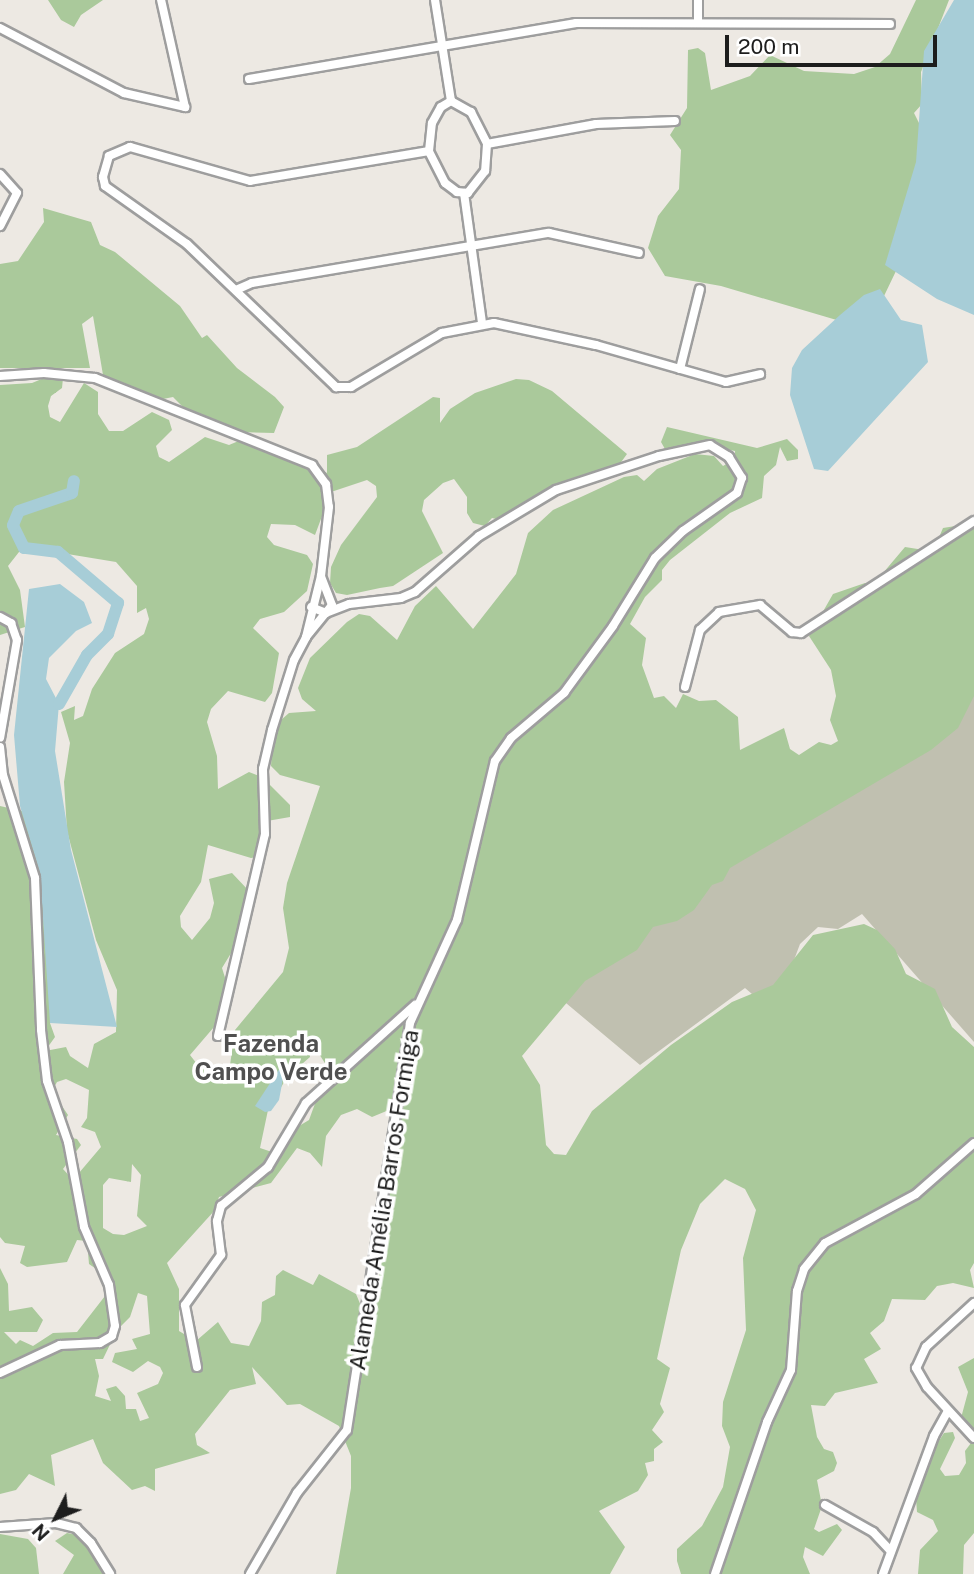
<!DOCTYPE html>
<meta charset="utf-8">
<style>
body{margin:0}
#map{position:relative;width:974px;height:1574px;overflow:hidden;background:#ede9e3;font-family:"Public Sans",sans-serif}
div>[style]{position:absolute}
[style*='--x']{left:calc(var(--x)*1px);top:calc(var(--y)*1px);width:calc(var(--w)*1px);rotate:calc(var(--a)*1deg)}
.construction>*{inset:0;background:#c0c0b0}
.forest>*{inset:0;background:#aac99b}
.water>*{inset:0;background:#a7cdd7}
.river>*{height:12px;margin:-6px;padding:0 6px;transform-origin:6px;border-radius:6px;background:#a7cdd7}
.roads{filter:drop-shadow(2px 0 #9e9e9e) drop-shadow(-2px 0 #9e9e9e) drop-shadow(0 2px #9e9e9e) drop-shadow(0 -2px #9e9e9e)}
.minor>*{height:8px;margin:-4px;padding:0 4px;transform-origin:4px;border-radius:4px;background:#fff}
span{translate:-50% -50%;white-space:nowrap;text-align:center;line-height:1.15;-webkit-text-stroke:7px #fff;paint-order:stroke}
.street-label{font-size:23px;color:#1d1d1d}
.neighbourhood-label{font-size:24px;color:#505050;font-weight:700}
.north{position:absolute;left:21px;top:1483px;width:70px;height:70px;-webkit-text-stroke:5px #fff;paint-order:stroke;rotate:227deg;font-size:19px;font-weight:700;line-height:28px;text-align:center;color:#1d1d1d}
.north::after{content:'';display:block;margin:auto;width:24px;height:32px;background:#1d1d1d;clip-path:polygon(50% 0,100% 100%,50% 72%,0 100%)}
.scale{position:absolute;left:725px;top:35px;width:212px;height:32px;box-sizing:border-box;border:4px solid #1d1d1d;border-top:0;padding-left:9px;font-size:21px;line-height:24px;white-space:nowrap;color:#1d1d1d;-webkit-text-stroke:5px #fff;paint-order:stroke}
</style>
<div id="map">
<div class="construction">
<i style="clip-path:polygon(974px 677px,974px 1042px,862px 914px,838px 929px,818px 927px,800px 944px,788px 976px,759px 1000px,745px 988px,640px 1065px,554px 993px)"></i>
</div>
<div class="forest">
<i style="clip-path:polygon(48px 0,103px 0,81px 15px,74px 27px,61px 20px)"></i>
<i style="clip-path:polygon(916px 0,949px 0,921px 72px,922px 104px,914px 113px,923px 131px,896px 271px,884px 296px,840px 321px,721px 286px,665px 276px,648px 248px,658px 216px,679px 189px,681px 150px,670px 135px,687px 108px,688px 50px,698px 48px,705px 53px,711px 90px,750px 76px,770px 55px,804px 71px,854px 74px,875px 67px,890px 54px)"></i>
<i style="clip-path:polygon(43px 208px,91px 222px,100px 245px,115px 252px,180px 306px,202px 338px,207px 335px,237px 368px,275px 397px,284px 407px,274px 433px,237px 432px,183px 407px,173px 397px,163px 399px,103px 375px,93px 316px,82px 324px,90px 368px,0 368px,0 264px,18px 261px,44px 222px)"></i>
<i style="clip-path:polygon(evenodd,49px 376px,63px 378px,62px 388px,51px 396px,48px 406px,50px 417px,60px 422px,84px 383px,98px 392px,98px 414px,109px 431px,123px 431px,152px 412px,169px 420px,172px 430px,156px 446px,159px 457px,169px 462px,205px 437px,229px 445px,241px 440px,294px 456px,327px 473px,327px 455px,357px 447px,433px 397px,440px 398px,440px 423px,450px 409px,475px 393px,516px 379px,529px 380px,552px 391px,627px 454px,619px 465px,500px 520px,492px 518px,485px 526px,473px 523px,467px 513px,467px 497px,454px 479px,443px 483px,424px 500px,422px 511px,443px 553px,393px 586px,380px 588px,347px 595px,336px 593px,330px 583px,331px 567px,341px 545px,377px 497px,376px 486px,367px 480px,331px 492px,315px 535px,295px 525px,271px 524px,267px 537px,274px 545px,307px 555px,313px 564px,307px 591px,284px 612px,260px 619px,253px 628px,279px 653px,272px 693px,265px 702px,228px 691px,211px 709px,207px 722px,217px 756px,218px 789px,249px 772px,262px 777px,290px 805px,290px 817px,267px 821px,263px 856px,251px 858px,208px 845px,201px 882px,180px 916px,181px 927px,192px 940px,210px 918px,214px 903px,209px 879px,232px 873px,249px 891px,239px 940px,222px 968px,227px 984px,214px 1027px,190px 1055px,197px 1064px,206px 1064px,213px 1074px,230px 1065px,235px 1030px,283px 972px,289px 948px,283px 908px,287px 883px,320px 786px,280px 775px,271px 766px,273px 727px,289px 713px,316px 711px,302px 699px,298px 688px,310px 658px,347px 622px,359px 614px,370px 616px,397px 640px,415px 606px,436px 586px,473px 629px,516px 574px,528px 533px,553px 510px,624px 477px,637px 475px,644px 481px,657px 469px,695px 454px,714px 456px,723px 466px,735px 459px,735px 451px,705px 445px,665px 449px,661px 442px,667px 427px,757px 448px,787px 439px,798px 450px,798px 459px,787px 461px,780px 447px,776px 465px,764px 476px,762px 498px,730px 513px,670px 560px,662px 570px,662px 580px,645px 597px,630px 624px,646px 638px,642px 665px,654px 698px,664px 696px,676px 708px,683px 694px,699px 701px,716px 700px,738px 717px,740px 750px,784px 728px,790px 749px,799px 755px,819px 742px,831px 745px,838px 741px,830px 720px,836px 696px,831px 670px,809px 636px,833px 594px,865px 583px,872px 586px,905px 547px,924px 550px,937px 542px,943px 528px,974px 523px,974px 696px,958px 728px,931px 750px,730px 868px,723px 881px,712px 885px,694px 910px,677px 921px,653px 927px,637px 950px,585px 981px,522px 1056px,540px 1085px,546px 1145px,554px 1154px,566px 1155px,592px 1111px,671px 1045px,732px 1002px,773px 985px,813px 935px,864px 924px,877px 930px,895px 949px,906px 974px,935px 989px,952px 1027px,974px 1047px,974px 1263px,970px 1270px,974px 1288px,953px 1283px,937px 1286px,925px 1300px,892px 1299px,884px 1321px,870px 1333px,881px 1349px,864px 1359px,878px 1383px,835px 1393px,825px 1406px,811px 1405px,817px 1437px,824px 1449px,833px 1452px,837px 1463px,834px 1471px,817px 1480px,822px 1506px,814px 1529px,819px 1532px,837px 1524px,842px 1530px,823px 1556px,805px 1547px,803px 1557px,810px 1574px,681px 1574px,677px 1561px,677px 1549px,702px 1526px,723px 1487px,730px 1447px,722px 1426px,723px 1402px,746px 1330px,743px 1258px,756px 1210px,745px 1189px,725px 1179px,700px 1204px,681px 1250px,657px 1359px,670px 1368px,660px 1404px,664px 1412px,652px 1430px,663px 1442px,654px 1449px,654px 1461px,645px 1463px,648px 1475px,638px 1491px,599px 1511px,625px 1547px,610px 1574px,336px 1574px,351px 1488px,351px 1456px,339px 1426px,300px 1404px,287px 1405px,252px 1367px,256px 1384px,230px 1390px,195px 1434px,197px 1445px,210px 1453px,155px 1469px,155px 1491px,145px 1486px,132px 1490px,103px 1463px,93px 1439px,51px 1455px,55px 1486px,29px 1474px,16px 1490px,0 1494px,0 1268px,8px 1284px,9px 1311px,32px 1307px,43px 1320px,37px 1332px,4px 1332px,16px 1344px,20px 1340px,33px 1346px,53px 1333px,77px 1332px,112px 1287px,108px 1277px,89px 1264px,87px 1241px,77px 1240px,67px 1262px,27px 1267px,20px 1263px,25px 1246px,5px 1243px,0 1237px,0 806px,22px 811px,36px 821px,60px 1015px,50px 1023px,55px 1037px,45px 1051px,66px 1047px,70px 1056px,88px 1068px,94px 1044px,116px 1032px,117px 990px,96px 940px,67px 831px,64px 782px,70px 743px,61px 712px,75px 706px,74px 720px,83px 716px,92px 689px,115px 653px,144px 634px,149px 619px,146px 608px,137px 613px,137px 586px,116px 562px,31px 548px,19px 552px,8px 566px,20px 590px,25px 627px,0 635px,0 385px,32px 383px,49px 376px,309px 1038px,328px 1068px,309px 1120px,289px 1132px,275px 1153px,260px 1148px,268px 1110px,287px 1077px,310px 1057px,309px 1038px,49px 376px,66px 1079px,89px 1090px,87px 1118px,81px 1127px,95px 1132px,101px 1147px,73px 1180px,63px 1169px,81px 1145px,77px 1139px,56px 1135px,68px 1115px,52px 1091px,57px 1082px,66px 1079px,49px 376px,401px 1105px,400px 1145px,387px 1198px,393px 1215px,382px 1230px,384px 1248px,368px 1336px,365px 1336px,366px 1318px,356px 1294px,319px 1274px,313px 1285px,283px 1270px,276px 1276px,275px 1295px,262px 1302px,261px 1321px,249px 1346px,231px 1343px,218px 1322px,196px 1341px,179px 1331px,179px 1289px,167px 1263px,215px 1210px,219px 1197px,271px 1183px,297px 1148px,310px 1153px,322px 1167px,326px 1136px,341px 1115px,357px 1109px,372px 1117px,401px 1105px,49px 376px,132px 1164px,141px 1175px,137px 1216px,147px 1226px,124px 1235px,113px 1234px,103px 1228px,103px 1185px,109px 1178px,131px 1182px,132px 1164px,49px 376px,138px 1293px,147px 1296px,150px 1334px,132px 1339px,137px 1349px,115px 1353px,112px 1362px,133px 1372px,148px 1361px,160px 1367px,163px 1373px,158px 1384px,137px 1393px,149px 1418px,140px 1421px,136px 1409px,126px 1409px,125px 1396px,116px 1386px,106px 1389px,111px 1401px,95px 1396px,99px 1376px,95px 1359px,103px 1359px,117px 1330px,130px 1317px,138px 1293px)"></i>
<i style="clip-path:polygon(974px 1358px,974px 1533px,964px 1545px,963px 1574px,918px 1574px,920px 1550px,938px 1531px,933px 1520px,917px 1512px,916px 1499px,933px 1450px,944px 1433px,953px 1432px,955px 1438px,940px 1469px,945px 1476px,959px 1475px,966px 1463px,965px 1451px,971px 1443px,961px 1418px,968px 1392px,958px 1367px)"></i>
<i style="clip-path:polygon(67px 1533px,83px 1536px,108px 1574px,63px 1574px,74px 1555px,55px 1541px)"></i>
<i style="clip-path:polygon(0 1534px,28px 1539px,36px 1548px,39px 1574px,0 1574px)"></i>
</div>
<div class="water">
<i style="clip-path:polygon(954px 0,974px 0,974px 315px,937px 299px,885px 265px,916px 162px,924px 51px)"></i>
<i style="clip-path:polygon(880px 289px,901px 320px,922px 325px,928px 362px,828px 471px,814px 469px,790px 395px,792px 368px,802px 350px,840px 315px,864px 295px)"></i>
<i style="clip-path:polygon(60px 584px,84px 602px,92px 623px,76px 631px,49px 658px,46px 679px,59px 704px,55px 751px,71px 850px,117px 1027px,50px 1023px,40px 873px,20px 806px,14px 735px,29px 589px)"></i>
<i style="clip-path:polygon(280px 1068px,284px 1073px,279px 1100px,271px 1111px,265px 1112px,255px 1106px)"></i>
</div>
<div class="river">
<i style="--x:59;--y:704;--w:56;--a:-60.3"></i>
<i style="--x:87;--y:655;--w:30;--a:-45"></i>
<i style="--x:108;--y:634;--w:33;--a:-72"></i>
<i style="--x:118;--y:603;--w:79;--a:-139.6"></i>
<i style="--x:58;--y:552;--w:34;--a:-173"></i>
<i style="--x:24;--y:548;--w:25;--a:-116"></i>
<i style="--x:13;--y:525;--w:15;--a:-67"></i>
<i style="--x:19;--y:511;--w:56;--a:-18.8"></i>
<i style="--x:72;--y:493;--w:12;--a:-81"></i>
</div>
<div class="roads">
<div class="minor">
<i style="--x:435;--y:0;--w:102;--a:81"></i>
<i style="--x:698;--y:21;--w:21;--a:-90"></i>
<i style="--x:0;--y:28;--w:140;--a:27.7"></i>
<i style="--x:124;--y:93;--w:63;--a:12.9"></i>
<i style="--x:185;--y:107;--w:110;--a:-102.6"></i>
<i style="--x:249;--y:79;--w:332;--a:-9.7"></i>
<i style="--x:576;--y:23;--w:314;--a:0.2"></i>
<i style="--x:451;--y:101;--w:23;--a:29"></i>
<i style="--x:471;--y:112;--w:36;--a:63"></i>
<i style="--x:487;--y:144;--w:27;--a:94"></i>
<i style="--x:485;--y:171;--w:28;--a:128"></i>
<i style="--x:468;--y:193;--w:11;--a:-175"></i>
<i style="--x:457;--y:192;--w:15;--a:-143"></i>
<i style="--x:445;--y:183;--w:36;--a:-117"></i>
<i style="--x:429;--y:151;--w:28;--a:-84"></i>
<i style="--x:432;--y:123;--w:18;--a:-61"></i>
<i style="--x:441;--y:107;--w:12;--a:-31"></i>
<i style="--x:487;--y:144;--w:111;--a:-10.4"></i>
<i style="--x:596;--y:124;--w:79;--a:-2.2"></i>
<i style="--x:429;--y:151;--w:181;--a:170.5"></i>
<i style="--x:250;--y:181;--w:125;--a:-164.2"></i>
<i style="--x:130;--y:147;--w:23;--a:157"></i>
<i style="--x:109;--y:156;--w:22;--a:106"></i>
<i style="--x:103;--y:177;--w:9;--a:77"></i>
<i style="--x:105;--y:186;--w:100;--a:35.3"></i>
<i style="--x:187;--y:244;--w:207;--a:43.8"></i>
<i style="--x:336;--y:387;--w:15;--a:0"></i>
<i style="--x:351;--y:387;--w:106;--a:-30.7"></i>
<i style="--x:442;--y:333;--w:53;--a:-10.9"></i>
<i style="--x:494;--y:323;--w:104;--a:12.2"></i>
<i style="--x:596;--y:345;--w:135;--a:15.9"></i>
<i style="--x:726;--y:382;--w:35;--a:-13"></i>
<i style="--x:0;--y:174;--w:25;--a:48"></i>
<i style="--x:17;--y:193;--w:37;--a:117"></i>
<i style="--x:464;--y:193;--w:131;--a:82.1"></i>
<i style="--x:236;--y:290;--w:17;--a:-24"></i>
<i style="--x:252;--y:283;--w:301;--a:-9.6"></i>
<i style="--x:549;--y:233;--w:92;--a:12.5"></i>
<i style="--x:680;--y:369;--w:82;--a:-76"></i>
<i style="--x:0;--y:376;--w:44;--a:-3.9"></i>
<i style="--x:44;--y:373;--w:51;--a:5.6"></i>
<i style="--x:95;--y:378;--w:234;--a:21.8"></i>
<i style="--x:312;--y:465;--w:24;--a:54"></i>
<i style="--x:326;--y:484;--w:23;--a:83"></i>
<i style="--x:329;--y:507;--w:69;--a:96.6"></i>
<i style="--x:321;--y:576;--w:63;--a:103.8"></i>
<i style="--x:0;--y:617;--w:13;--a:29"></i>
<i style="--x:11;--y:623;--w:18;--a:71"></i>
<i style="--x:17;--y:640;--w:99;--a:99.8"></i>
<i style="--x:685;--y:687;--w:59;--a:-75.3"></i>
<i style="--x:700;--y:630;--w:26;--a:-43"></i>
<i style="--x:719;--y:612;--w:42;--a:-9.7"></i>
<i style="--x:760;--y:605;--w:42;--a:40.2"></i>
<i style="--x:792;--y:632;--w:9;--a:6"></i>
<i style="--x:801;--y:633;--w:206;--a:-32.9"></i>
<i style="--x:0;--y:747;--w:28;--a:84"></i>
<i style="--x:3;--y:775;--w:108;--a:72.7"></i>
<i style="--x:35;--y:878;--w:152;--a:87.7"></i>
<i style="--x:41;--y:1030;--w:51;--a:83.3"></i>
<i style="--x:47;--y:1081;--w:65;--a:71"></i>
<i style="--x:68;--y:1142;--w:86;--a:79.3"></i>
<i style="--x:84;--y:1227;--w:63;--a:66.7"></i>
<i style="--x:109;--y:1285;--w:41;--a:81.7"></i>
<i style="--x:115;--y:1326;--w:10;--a:107"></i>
<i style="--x:112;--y:1336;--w:14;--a:150"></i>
<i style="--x:100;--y:1343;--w:40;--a:177.1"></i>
<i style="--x:60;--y:1345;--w:66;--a:155"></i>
<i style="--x:218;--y:1036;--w:207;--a:-76.9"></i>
<i style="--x:265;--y:834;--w:65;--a:-91.8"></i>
<i style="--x:263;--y:769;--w:40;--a:-77"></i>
<i style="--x:272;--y:730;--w:73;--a:-72.6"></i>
<i style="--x:294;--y:660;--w:26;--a:-62"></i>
<i style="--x:306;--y:637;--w:41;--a:-50.9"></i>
<i style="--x:332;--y:605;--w:31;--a:-111"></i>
<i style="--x:974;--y:1303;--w:65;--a:137.5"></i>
<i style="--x:926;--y:1347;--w:23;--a:115"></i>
<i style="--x:916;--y:1368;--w:22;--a:60"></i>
<i style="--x:927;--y:1387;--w:69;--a:47.3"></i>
<i style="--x:197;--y:1367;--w:63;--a:-101"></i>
<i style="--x:185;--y:1305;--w:62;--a:-54.2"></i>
<i style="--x:221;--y:1255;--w:34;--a:-97"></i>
<i style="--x:217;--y:1221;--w:16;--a:-75"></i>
<i style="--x:221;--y:1206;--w:61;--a:-39.7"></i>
<i style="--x:268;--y:1167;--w:74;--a:-59.3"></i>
<i style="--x:306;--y:1103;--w:147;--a:-42"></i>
<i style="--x:825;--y:1505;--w:55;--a:29.4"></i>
<i style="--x:873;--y:1532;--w:26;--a:47"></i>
<i style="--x:0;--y:1527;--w:56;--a:-4.1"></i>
<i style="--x:56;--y:1523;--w:21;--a:14"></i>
<i style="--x:76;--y:1528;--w:21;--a:45"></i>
<i style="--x:91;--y:1543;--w:36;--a:58"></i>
<i style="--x:250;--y:1574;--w:94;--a:-59.9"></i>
<i style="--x:297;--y:1493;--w:80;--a:-51.6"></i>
<i style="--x:347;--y:1430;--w:412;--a:-81.2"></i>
<i style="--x:410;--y:1023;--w:113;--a:-65.5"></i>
<i style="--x:457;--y:920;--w:163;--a:-76.6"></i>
<i style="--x:495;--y:761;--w:28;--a:-55"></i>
<i style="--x:511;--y:738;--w:70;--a:-40.3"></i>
<i style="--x:564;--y:693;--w:83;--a:-53.8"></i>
<i style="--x:613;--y:626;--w:80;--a:-58.3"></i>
<i style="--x:655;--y:558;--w:39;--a:-44"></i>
<i style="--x:683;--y:531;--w:66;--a:-35.1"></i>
<i style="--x:737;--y:493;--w:16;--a:-72"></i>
<i style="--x:742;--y:478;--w:25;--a:-122"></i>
<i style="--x:729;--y:457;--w:22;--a:-148"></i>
<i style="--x:710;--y:445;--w:52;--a:167.8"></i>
<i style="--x:659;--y:456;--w:108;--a:161.7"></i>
<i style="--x:556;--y:490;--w:90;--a:149.1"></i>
<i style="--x:479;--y:536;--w:85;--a:138.8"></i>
<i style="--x:415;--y:592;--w:15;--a:157"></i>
<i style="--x:401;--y:598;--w:52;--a:173.4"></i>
<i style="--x:349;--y:604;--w:25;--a:159"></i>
<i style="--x:326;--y:613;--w:16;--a:-158"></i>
<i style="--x:715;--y:1574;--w:161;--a:-71.1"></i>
<i style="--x:767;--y:1422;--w:57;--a:-65.2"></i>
<i style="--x:791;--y:1370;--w:79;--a:-85.7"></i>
<i style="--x:797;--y:1291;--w:23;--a:-72"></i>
<i style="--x:804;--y:1269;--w:33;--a:-51"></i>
<i style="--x:825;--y:1243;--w:103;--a:-28.3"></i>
<i style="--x:916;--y:1194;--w:77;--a:-41.3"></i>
<i style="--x:883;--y:1574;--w:147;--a:-69.7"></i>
<i style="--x:934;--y:1436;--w:29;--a:-61"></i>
</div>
</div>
<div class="street-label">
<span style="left:384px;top:1200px;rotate:-81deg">Alameda Amélia Barros Formiga</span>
</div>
<div class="neighbourhood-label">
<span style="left:271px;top:1058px">Fazenda<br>Campo Verde</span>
</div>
<div class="north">N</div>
<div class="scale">200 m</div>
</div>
